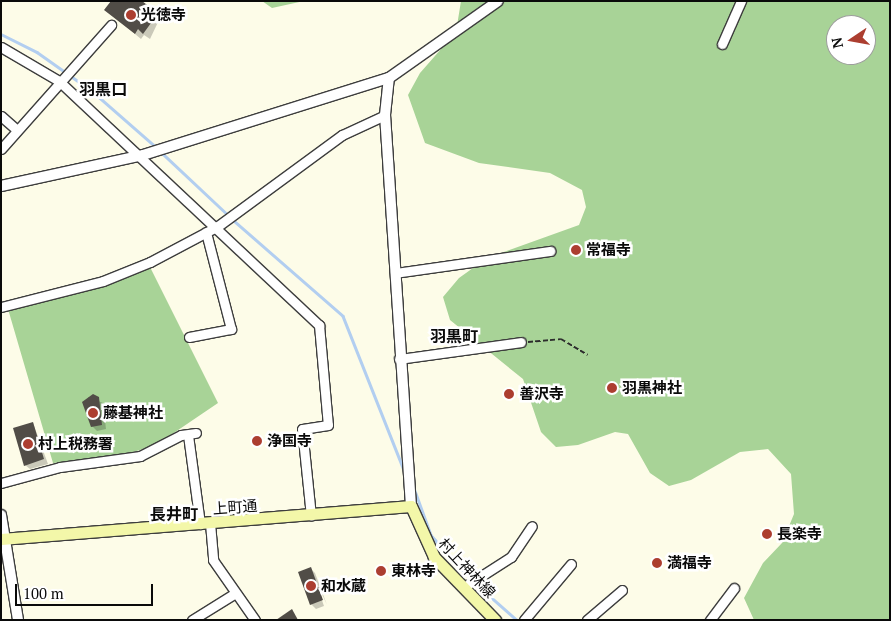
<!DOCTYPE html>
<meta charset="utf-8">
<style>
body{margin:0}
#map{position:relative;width:891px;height:621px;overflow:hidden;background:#fdfce8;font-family:"PT Serif","Noto Sans JP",serif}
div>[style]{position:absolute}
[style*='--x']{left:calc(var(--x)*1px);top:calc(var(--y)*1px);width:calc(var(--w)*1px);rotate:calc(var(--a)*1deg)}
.forest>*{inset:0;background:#a8d397}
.shadow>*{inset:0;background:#0003}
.stream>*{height:2.5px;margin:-1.25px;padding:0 1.25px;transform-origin:1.25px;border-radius:1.25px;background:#b2cef0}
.building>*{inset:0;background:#514d47}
.path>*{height:2px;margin-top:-1px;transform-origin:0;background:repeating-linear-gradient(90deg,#2c2c2c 0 5px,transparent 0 7.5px)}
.roads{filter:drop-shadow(1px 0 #3d3d3d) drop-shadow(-1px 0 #3d3d3d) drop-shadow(0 1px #3d3d3d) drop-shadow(0 -1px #3d3d3d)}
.minor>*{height:9px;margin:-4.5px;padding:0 4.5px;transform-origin:4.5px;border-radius:4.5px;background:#fff}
.tertiary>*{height:10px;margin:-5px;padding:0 5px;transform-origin:5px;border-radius:5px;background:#fff}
.secondary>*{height:11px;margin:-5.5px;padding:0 5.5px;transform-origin:5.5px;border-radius:5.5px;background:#f3f7a9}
.dots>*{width:14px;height:14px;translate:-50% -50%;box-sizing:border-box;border:2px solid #fff;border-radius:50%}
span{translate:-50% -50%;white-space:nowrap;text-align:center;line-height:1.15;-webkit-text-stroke:5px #fff;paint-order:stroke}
.poi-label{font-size:15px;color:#0a0a0a;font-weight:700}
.left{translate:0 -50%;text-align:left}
.street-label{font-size:15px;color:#0a0a0a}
.neighbourhood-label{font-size:16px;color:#0a0a0a;font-weight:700}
.frame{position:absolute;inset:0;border:2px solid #0a0a0a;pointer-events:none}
.north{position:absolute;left:826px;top:15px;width:50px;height:50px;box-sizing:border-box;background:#fff;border:1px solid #9d9d9d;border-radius:50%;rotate:258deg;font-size:14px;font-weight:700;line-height:20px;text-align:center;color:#0a0a0a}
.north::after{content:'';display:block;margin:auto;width:18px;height:22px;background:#ac3e30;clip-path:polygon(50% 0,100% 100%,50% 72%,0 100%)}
.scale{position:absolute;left:15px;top:584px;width:138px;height:22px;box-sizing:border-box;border:2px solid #0a0a0a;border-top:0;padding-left:6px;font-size:15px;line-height:18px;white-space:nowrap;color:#0a0a0a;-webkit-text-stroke:4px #fff;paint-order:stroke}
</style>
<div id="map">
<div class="forest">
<i style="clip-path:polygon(262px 1px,304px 1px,272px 8px)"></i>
<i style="clip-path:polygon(evenodd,461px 1px,890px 1px,890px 620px,754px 620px,744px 598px,763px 563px,782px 543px,794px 514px,791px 474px,768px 449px,740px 452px,691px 480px,669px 486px,650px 473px,628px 434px,615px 432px,578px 445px,556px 447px,541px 432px,523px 379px,450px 320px,443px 297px,459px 278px,487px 258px,579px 225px,586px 207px,582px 190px,550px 173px,479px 163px,425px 143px,408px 95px,420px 73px,456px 32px,461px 1px,836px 25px,866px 25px,866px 55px,836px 55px,836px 25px)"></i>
<i style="clip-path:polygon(146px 259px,218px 403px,156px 445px,117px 457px,53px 463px,8px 309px,81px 289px)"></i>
</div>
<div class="shadow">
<i style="clip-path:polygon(106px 10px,154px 12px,160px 18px,150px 39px,144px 35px,141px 39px)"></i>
<i style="clip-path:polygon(88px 397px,103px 403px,106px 429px,97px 431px,92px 426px)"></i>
<i style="clip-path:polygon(33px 423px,48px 464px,30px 469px,25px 465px)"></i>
<i style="clip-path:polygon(311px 569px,315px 573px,327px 605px,312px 572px,324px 606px,316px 609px,311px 604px)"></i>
</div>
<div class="stream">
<i style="--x:1;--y:34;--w:40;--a:26.6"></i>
<i style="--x:37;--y:52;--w:67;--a:35.3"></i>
<i style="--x:92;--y:91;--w:86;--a:41.2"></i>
<i style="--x:161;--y:152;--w:92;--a:43.2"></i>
<i style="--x:232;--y:219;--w:147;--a:41.1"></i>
<i style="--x:343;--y:316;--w:166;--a:68.4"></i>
<i style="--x:414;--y:488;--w:50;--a:70.1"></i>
<i style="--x:431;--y:535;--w:59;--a:47.7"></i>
<i style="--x:475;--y:583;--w:56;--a:41.4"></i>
</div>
<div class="building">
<i style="clip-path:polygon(111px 1px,142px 1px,155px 11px,148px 20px,151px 23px,143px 34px,138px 29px,135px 34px,104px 10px)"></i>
<i style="clip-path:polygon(93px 394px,99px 397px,102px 425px,91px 427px,82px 402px)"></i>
<i style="clip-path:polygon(33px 422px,44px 459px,24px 466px,13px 428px)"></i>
<i style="clip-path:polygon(311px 567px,323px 600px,310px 605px,298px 572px)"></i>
<i style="clip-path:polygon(292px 609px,298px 620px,276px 620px)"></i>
</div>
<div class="path">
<i style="--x:528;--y:342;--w:33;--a:-5"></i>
<i style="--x:561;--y:339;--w:31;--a:31"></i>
</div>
<div class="roads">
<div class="minor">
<i style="--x:722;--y:44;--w:47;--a:-66.2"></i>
<i style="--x:1;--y:47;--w:67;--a:30.4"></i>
<i style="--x:59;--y:81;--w:357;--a:43.2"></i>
<i style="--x:319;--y:325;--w:100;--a:84.9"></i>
<i style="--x:328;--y:425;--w:26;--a:171"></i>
<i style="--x:302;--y:429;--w:87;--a:84.1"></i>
<i style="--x:1;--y:116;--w:21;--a:41"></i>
<i style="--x:1;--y:149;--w:166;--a:-48.4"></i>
<i style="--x:395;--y:273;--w:157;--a:-8.1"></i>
<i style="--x:1;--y:307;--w:105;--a:-14.3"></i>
<i style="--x:103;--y:281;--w:51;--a:-22"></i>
<i style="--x:150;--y:262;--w:77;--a:-27.9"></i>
<i style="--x:218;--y:226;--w:154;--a:-36.3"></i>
<i style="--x:342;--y:135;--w:47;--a:-24.9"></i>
<i style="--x:189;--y:337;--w:43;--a:-10.8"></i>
<i style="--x:231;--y:329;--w:100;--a:-104.5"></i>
<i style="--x:399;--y:359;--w:123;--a:-7.9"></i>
<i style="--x:188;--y:435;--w:90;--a:82.3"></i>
<i style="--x:1;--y:483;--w:61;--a:-15.2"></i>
<i style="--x:60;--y:467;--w:81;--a:-7.8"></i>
<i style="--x:140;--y:456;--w:46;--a:-27.1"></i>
<i style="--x:181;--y:435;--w:15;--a:-8"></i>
<i style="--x:210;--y:523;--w:37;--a:85"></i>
<i style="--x:213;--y:560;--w:73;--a:55"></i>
<i style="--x:464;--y:587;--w:56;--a:-32.6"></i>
<i style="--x:511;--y:557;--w:37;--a:-56"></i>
<i style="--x:192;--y:620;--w:49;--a:-31.8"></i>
<i style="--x:524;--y:620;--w:73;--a:-50"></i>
<i style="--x:587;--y:620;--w:46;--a:-40.6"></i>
<i style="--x:710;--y:620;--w:40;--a:-53"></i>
</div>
<div class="tertiary">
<i style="--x:1;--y:186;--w:145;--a:-12.3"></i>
<i style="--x:143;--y:155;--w:258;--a:-17.4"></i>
<i style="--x:411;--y:506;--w:392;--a:-93.8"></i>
<i style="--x:385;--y:115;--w:37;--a:-84"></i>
<i style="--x:389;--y:78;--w:133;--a:-35.2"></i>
<i style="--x:1;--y:515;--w:106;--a:80.8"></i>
</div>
<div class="secondary">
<i style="--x:1;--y:539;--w:411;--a:-4.6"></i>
<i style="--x:411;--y:506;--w:56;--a:65.7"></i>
<i style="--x:434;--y:557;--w:88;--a:45.9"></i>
</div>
</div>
<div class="dots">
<i style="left:131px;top:15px;background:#ac3e30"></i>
<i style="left:576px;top:250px;background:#ac3e30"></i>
<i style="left:612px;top:388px;background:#ac3e30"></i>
<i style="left:509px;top:394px;background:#ac3e30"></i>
<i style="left:93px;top:413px;background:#ac3e30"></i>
<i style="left:257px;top:441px;background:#ac3e30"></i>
<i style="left:28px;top:444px;background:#ac3e30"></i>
<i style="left:767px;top:534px;background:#ac3e30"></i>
<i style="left:657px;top:563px;background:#ac3e30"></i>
<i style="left:381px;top:571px;background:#ac3e30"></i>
<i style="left:311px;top:586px;background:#ac3e30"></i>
</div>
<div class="poi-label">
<span class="left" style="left:141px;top:15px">光徳寺</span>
<span class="left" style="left:586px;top:250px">常福寺</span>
<span class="left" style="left:622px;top:388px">羽黒神社</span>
<span class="left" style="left:519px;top:394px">善沢寺</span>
<span class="left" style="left:103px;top:413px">藤基神社</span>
<span class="left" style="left:267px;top:441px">浄国寺</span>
<span class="left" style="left:38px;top:444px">村上税務署</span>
<span class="left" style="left:777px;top:534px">長楽寺</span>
<span class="left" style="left:667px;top:563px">満福寺</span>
<span class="left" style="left:391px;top:571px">東林寺</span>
<span class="left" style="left:321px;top:586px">和水蔵</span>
</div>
<div class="street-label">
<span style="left:235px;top:507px;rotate:-4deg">上町通</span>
<span style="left:467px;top:568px;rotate:47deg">村上神林線</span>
</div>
<div class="neighbourhood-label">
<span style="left:103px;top:89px">羽黒口</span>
<span style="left:454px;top:336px">羽黒町</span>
<span style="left:174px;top:514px">長井町</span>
</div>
<div class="frame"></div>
<div class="north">N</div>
<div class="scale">100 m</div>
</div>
